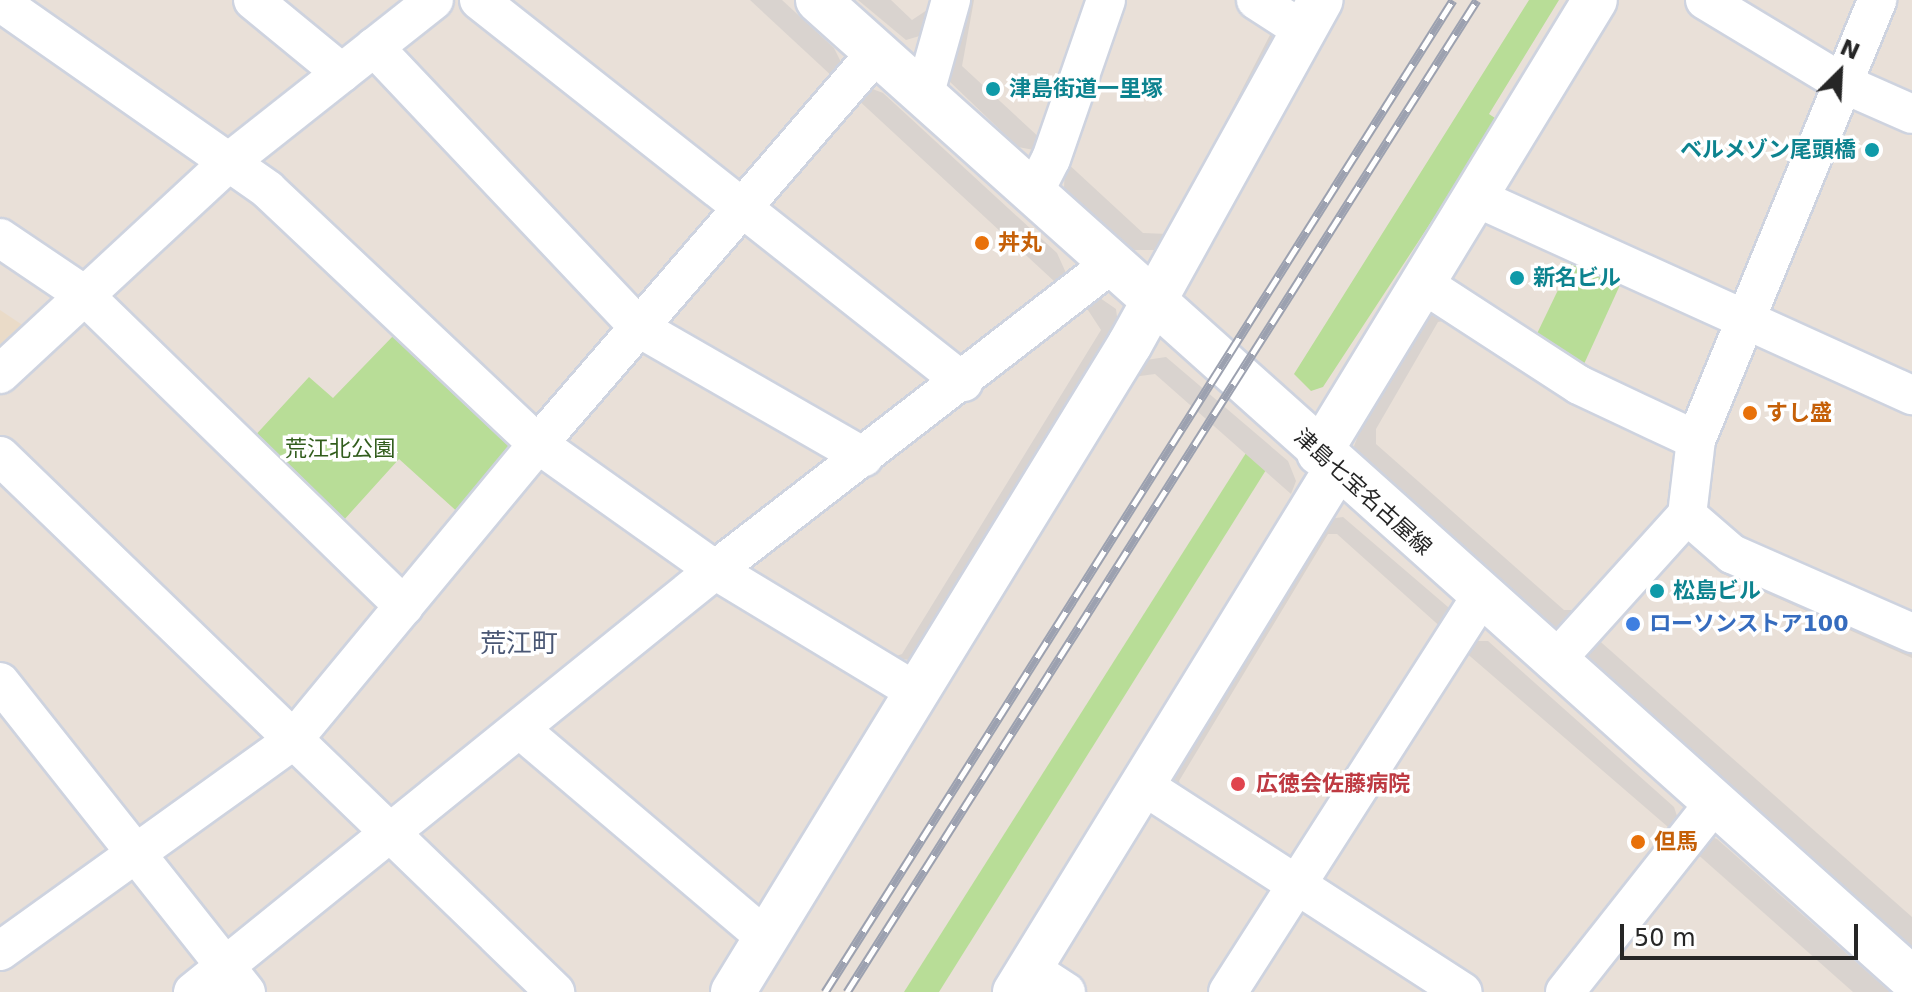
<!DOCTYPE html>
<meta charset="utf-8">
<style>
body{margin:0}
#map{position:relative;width:1912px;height:992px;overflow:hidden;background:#e9e0d8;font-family:"DejaVu Sans","Noto Sans JP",sans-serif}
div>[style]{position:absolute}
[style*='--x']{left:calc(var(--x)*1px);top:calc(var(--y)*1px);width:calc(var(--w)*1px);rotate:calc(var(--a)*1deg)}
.education>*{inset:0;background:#eadbc8}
.green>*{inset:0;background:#b8dd97}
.plaza>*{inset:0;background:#d9d3cf}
.roads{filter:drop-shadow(2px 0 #ced3df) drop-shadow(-2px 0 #ced3df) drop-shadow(0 2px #ced3df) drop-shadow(0 -2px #ced3df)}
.street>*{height:38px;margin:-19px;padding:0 19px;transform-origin:19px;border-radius:19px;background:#fff}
.secondary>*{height:44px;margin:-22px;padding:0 22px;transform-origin:22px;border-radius:22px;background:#fff}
.rail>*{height:9px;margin-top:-4.5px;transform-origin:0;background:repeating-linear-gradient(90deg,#fff 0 18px,#9ca1b0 0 36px);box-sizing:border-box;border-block:2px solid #9ca1b0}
.dots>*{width:22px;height:22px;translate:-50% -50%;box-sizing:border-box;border:4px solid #fff;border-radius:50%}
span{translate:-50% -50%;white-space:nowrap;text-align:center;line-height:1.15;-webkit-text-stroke:7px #fff;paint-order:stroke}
.culture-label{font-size:22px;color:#0d838f;font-weight:700}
.left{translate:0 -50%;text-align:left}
.right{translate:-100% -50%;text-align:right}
.food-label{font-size:22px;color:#c56008;font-weight:700}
.park-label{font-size:22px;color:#325d1d}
.street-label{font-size:22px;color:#262626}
.shop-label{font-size:22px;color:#366cbe;font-weight:700}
.health-label{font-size:22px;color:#be3a42;font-weight:700}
.quarter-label{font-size:26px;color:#4a5774}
.north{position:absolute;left:1800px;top:32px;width:80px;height:80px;-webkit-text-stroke:6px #fff;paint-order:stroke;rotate:24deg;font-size:22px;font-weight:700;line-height:32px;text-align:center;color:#262626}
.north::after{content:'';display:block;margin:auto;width:28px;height:36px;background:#262626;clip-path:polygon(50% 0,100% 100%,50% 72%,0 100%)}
.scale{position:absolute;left:1620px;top:924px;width:238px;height:36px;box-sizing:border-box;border:4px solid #262626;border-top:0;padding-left:10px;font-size:24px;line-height:28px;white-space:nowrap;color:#262626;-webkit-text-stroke:6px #fff;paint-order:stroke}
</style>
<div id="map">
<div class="education">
<i style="clip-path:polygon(0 310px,27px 328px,0 352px)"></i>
</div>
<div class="green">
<i style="clip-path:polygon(1529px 0,1559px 0,1489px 114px,1498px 120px,1323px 387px,1311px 391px,1294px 374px)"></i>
<i style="clip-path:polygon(1571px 263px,1620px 285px,1579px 375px,1532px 344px)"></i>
<i style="clip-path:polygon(394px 335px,509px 443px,511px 458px,462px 516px,399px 459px,343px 521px,252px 439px,309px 377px,333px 398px)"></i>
<i style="clip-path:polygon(1246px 453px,1266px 470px,939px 992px,904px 992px)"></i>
</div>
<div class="plaza">
<i style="clip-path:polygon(750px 0,782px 0,834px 48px,841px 62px,834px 78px)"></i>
<i style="clip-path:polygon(858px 0,891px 0,912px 20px,933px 6px,923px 35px,906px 40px)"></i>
<i style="clip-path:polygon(964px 0,974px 0,962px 66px,1042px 140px,1034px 150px,1018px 147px,947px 79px)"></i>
<i style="clip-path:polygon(1274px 27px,1279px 32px,1161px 250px,1131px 250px,1064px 189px,1065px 161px,1143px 233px,1168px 234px)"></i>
<i style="clip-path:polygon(870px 88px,883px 93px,1057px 253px,1066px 273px,1053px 292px,1055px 282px,855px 97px)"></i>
<i style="clip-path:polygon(1100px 298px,1116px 309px,1118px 324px,911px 660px,891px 658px,902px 654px,1101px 330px,1084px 304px)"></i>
<i style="clip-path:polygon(1437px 311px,1456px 318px,1438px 322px,1376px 429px,1376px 444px,1564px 610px,1578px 610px,1561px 628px,1545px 626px,1357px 459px,1354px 446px,1362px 426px,1427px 319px)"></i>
<i style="clip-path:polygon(1166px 357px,1288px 461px,1296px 481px,1291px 494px,1155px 374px,1133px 377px,1146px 360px)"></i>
<i style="clip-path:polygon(1343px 517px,1448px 607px,1451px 614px,1444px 630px,1337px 534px,1328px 534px,1179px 781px,1184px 797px,1169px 780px,1329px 519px)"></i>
<i style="clip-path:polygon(1693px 539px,1912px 649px,1912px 658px,1721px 573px)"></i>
<i style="clip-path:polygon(1594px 636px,1912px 917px,1912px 950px,1585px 660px)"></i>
<i style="clip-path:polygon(1473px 641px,1488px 641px,1674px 807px,1678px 819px,1668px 833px,1668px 827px,1464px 651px)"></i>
<i style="clip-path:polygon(1709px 836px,1717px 839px,1890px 992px,1853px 992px,1695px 852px)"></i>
</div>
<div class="roads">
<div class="street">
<i style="--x:253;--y:0;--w:115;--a:39.4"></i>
<i style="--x:479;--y:0;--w:617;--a:38.28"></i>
<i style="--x:1256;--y:0;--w:57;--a:32.9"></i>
<i style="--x:1705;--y:0;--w:162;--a:31.1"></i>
<i style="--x:1844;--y:84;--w:74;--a:23.8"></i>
<i style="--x:0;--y:2;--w:327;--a:35"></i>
<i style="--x:268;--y:190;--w:371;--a:43.3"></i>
<i style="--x:538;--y:444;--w:217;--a:35.4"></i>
<i style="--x:715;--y:570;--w:234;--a:31.2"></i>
<i style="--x:374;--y:47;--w:388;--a:46.6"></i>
<i style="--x:641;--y:329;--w:257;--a:29.9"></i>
<i style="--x:924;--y:96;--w:100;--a:-74.3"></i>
<i style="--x:1033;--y:194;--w:39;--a:-63"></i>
<i style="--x:1051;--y:159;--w:168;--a:-70.9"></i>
<i style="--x:1475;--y:197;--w:480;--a:24.4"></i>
<i style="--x:0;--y:238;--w:100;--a:34"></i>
<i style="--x:83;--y:294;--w:448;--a:44.2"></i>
<i style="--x:1422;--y:283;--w:187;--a:33"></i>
<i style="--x:1579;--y:385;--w:129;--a:25.2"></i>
<i style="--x:0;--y:374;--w:312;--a:-42.8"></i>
<i style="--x:229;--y:162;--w:261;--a:-38.3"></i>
<i style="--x:0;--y:456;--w:772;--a:44"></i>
<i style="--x:1687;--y:515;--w:60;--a:40.9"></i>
<i style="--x:1732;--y:554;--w:197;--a:23.7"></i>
<i style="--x:1554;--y:662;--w:198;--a:-47.9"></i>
<i style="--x:1687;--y:515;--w:76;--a:-83.2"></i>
<i style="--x:1696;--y:440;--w:476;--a:-67.6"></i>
<i style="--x:0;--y:682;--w:396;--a:51.6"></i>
<i style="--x:521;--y:730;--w:321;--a:40.3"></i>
<i style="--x:1141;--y:784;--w:383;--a:32.9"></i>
<i style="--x:0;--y:951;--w:360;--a:-35.7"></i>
<i style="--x:292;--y:741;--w:386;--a:-50.4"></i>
<i style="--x:538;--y:444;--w:517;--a:-49.16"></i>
<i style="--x:1029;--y:968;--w:44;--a:33"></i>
<i style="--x:193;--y:992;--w:671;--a:-38.95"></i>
<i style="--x:715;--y:570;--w:499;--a:-37.7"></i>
<i style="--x:1228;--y:992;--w:470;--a:-57.4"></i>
<i style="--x:1565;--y:992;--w:241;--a:-51.7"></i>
</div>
<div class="secondary">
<i style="--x:818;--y:0;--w:1468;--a:41.82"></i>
<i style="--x:1319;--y:453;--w:530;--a:-58.65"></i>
<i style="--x:733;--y:992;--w:760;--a:-58.51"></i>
<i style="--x:1130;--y:344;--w:393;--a:-61"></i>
<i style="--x:1015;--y:992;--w:615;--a:-58.43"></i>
</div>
</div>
<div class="rail">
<i style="--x:825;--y:992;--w:1174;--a:-57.66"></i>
<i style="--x:847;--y:992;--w:1175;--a:-57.58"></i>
</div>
<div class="dots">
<i style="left:993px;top:89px;background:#0f9aa8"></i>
<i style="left:1872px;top:150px;background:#0f9aa8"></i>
<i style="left:982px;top:243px;background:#e8710a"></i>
<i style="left:1517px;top:278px;background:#0f9aa8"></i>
<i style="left:1750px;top:413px;background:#e8710a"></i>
<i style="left:1657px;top:591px;background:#0f9aa8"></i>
<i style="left:1633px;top:624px;background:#3f7fe0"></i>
<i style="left:1238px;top:784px;background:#e0444e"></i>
<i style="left:1638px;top:842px;background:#e8710a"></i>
</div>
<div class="culture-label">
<span class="left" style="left:1009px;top:89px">津島街道一里塚</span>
<span class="right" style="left:1856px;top:150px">ベルメゾン尾頭橋</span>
<span class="left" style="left:1533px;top:278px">新名ビル</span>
<span class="left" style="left:1673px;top:591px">松島ビル</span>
</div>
<div class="food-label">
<span class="left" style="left:998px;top:243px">丼丸</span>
<span class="left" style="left:1766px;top:413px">すし盛</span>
<span class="left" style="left:1654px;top:842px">但馬</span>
</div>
<div class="park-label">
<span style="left:340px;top:449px">荒江北公園</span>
</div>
<div class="street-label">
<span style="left:1363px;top:492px;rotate:42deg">津島七宝名古屋線</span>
</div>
<div class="shop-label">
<span class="left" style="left:1649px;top:624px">ローソンストア100</span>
</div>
<div class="health-label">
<span class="left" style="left:1256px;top:784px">広徳会佐藤病院</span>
</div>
<div class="quarter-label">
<span style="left:519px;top:644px">荒江町</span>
</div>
<div class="north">N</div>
<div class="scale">50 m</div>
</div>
